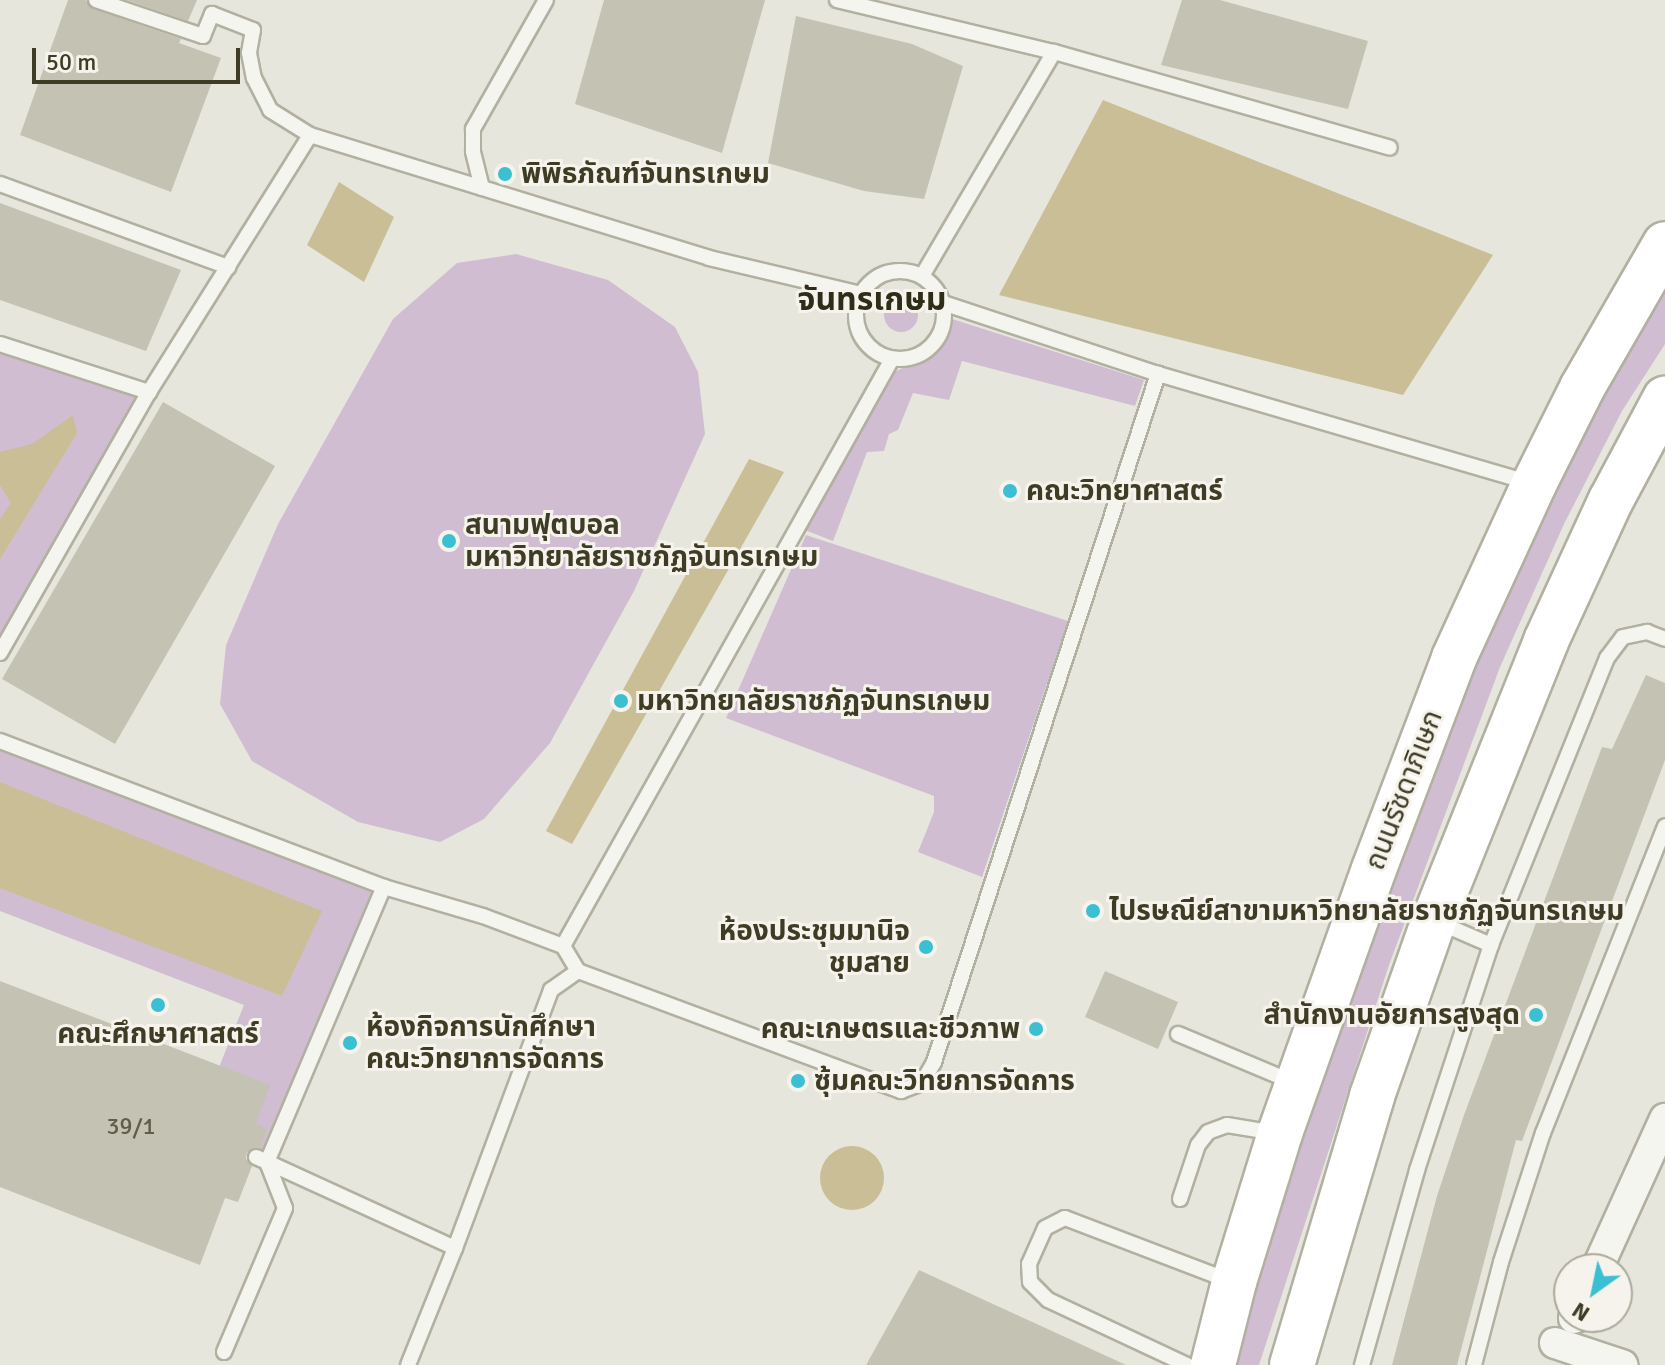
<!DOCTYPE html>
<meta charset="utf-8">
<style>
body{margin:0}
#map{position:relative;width:1665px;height:1365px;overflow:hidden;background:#e7e6dc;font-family:Signika,"Noto Sans Thai",sans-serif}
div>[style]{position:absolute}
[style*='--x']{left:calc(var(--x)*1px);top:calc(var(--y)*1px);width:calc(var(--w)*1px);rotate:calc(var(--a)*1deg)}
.green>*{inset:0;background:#d1bdd1}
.round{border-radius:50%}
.water>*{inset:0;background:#c9be95}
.building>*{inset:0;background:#c4c2b3}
.roads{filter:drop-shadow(2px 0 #b1b0a1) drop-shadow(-2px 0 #b1b0a1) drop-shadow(0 2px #b1b0a1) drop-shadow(0 -2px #b1b0a1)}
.service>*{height:14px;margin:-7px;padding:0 7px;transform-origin:7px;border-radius:7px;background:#f5f5ef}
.service>.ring{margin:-7px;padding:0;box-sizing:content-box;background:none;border:14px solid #f5f5ef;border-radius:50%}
.minor>*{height:30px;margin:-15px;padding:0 15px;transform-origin:15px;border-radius:15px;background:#f5f5ef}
.primary>*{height:44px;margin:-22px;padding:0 22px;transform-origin:22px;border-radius:22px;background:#fff}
.dots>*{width:22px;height:22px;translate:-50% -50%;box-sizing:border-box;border:4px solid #f5f3eb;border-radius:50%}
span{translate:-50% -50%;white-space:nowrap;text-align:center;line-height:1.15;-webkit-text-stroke:6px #f5f3eb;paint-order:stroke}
.number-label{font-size:24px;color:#605e48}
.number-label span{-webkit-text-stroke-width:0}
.poi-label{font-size:28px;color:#3e3c25;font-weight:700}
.left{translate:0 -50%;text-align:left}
.right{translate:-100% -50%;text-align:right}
.street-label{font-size:28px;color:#3e3c25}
.quarter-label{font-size:32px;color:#2e2d18;font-weight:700}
.north{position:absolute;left:1553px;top:1253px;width:80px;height:80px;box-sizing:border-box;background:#f5f3eb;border:2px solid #acaa9c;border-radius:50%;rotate:213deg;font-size:22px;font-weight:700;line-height:32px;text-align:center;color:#3e3c25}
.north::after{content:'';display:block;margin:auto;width:28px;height:36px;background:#3bbfd2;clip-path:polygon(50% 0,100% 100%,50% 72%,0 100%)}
.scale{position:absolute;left:32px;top:48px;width:208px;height:36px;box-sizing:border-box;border:4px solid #3e3c25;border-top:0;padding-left:10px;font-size:24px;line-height:28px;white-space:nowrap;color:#3e3c25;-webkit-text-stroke:6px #f5f3eb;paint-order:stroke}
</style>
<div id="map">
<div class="green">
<i style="clip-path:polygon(516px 254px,608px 280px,675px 327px,698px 372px,705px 434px,634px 591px,550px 743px,484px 819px,440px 842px,358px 822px,252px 761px,220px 704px,226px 645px,278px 524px,393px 319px,457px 263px)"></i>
<i style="clip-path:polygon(1665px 281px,1665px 344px,1622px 411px,1564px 524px,1500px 667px,1389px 965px,1259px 1365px,1231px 1365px,1309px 1097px,1405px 832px,1523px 543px)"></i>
<i class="round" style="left:884px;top:298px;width:34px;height:34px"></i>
<i style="clip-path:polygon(946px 317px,1144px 380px,1135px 406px,962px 361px,949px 400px,913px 393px,898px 430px,889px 434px,884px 451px,867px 452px,833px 541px,802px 529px,890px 374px,934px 353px)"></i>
<i style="clip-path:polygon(0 353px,140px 399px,0 641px)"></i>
<i style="clip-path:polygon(806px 535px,1068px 621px,982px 877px,918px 852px,934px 812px,934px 796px,726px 718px)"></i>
<i style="clip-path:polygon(0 747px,378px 890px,263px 1154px,195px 1127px,244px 1005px,0 911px)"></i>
</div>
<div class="water">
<i style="clip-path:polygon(1103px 100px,1493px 255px,1403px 395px,999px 295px)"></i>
<i style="clip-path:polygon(339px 182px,394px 217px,364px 282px,307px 245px)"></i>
<i style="clip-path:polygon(73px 415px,77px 433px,0 559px,0 519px,11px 503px,0 485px,0 452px,32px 444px)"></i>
<i style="clip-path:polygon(749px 459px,784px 472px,572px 844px,546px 831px)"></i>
<i style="clip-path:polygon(0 782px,322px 911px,282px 996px,0 888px)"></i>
<i class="round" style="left:820px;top:1146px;width:64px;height:64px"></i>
</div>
<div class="building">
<i style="clip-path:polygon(68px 0,86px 0,93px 9px,181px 39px,179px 43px,221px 58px,171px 192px,20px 135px)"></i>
<i style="clip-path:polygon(127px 0,197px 0,188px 21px)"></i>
<i style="clip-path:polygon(604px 0,765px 0,722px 153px,575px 104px)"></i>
<i style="clip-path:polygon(1182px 0,1220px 0,1368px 41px,1348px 109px,1161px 65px)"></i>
<i style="clip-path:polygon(796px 16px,912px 44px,963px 66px,924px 199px,864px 191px,768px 163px)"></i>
<i style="clip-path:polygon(0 203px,181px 270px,146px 351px,0 300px)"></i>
<i style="clip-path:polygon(163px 402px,275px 466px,115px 744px,2px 679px)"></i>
<i style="clip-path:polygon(1646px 675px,1665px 683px,1665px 760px,1522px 1141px,1516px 1140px,1457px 1365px,1392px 1365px,1437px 1196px,1464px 1115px,1602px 747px,1612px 749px)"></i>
<i style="clip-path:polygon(1105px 971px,1178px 1002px,1158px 1049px,1085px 1017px)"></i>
<i style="clip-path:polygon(0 981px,270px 1085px,256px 1123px,267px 1130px,260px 1148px,247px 1152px,246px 1159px,252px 1166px,238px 1202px,225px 1198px,200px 1265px,0 1187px)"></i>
<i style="clip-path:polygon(919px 1270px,1126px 1365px,866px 1365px)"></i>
</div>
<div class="roads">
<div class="service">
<i style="--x:96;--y:0;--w:113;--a:18.6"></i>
<i style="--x:203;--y:36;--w:24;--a:-68"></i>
<i style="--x:212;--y:14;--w:44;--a:21.3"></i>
<i style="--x:253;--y:30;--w:23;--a:100"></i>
<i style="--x:249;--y:53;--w:25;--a:79"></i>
<i style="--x:254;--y:78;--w:36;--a:63"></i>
<i style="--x:270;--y:110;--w:47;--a:32"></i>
<i style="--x:310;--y:135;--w:418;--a:17.1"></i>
<i style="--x:709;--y:258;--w:156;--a:13.3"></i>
<i style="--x:837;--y:0;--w:223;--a:13.5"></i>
<i style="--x:1054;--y:52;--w:260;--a:120.5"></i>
<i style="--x:1054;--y:52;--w:349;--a:15.9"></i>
<i style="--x:0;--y:184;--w:243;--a:20"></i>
<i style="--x:482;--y:188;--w:38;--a:-104"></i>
<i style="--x:473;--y:151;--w:22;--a:-90"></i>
<i style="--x:473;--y:129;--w:148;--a:-60.5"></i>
<i class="ring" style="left:856px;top:271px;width:74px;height:74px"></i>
<i style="--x:943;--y:303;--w:226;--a:18.3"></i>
<i style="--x:1158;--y:374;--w:385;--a:16.3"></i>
<i style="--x:0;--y:344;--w:157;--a:17.9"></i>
<i style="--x:0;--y:653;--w:301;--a:-60.3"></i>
<i style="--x:149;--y:392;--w:303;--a:-57.9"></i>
<i style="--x:0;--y:741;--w:411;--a:20.8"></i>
<i style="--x:384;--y:887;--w:103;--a:16.3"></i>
<i style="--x:483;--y:916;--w:85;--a:20.6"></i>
<i style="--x:563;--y:946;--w:29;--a:59"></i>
<i style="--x:578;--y:971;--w:33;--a:145"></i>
<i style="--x:551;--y:990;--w:275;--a:110.4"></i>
<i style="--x:455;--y:1248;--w:207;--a:-155.4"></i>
<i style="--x:1438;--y:922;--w:58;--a:23.5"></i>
<i style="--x:1491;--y:945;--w:310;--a:-68"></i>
<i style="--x:1607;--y:658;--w:26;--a:-53"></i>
<i style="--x:1623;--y:637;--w:25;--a:-12"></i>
<i style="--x:1647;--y:632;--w:19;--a:21"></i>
<i style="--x:563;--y:946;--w:673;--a:-60.73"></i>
<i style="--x:578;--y:971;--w:345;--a:20.4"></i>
<i style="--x:901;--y:1091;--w:22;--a:-21"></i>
<i style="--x:922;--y:1083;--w:24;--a:-60"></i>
<i style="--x:934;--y:1062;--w:724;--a:-71.97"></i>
<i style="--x:1178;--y:1034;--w:125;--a:22.7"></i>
<i style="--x:256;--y:1157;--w:12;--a:24"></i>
<i style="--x:267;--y:1162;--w:299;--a:-67"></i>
<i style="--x:1180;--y:1199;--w:57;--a:-71.6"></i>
<i style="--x:1198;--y:1145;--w:16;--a:-52"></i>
<i style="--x:1208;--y:1132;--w:20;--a:-20"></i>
<i style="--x:1227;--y:1125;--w:50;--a:9.3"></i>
<i style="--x:224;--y:1352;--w:156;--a:-67"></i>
<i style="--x:285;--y:1208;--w:49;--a:-111.4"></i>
<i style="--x:408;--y:1365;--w:126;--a:-68.1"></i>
<i style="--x:1187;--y:1365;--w:153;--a:-154.9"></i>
<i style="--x:1048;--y:1300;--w:25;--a:-135"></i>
<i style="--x:1030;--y:1282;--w:18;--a:-93"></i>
<i style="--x:1029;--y:1264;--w:39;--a:-66"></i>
<i style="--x:1045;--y:1228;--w:22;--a:-27"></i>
<i style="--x:1065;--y:1218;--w:177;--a:20.9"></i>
<i style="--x:1362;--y:1365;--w:203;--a:-74.2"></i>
<i style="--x:1417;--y:1170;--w:237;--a:-71.8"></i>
<i style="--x:1474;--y:1365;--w:106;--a:-75.3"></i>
<i style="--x:1501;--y:1262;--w:136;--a:-72"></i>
<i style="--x:1543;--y:1133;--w:330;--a:-68.3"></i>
</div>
<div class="minor">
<i style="--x:1597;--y:1269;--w:165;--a:-65.6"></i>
<i style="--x:1574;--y:1318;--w:1;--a:-45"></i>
<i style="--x:1555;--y:1343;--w:71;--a:18.2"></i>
</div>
<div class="primary">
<i style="--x:1213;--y:1365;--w:86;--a:-75.8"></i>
<i style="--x:1234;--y:1282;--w:156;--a:-72.8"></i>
<i style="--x:1280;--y:1133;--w:280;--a:-70.4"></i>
<i style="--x:1374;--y:869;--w:226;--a:-69.2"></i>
<i style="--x:1454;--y:658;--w:192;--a:-65.3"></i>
<i style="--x:1534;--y:484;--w:107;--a:-63.4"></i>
<i style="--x:1582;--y:388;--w:166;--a:-60"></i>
<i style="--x:1292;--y:1365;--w:281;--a:-73.4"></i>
<i style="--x:1372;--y:1096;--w:187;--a:-70.6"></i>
<i style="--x:1434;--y:920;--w:301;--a:-68.1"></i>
<i style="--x:1546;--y:641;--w:155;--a:-65.3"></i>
<i style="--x:1611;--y:500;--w:115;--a:-61.9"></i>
</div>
</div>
<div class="dots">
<i style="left:505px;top:174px;background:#3bbfd2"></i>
<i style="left:1010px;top:491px;background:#3bbfd2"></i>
<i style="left:449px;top:541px;background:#3bbfd2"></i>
<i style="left:621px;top:701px;background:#3bbfd2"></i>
<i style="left:1093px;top:911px;background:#3bbfd2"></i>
<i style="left:926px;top:947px;background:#3bbfd2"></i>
<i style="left:158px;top:1005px;background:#3bbfd2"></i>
<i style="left:1536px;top:1015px;background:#3bbfd2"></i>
<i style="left:1036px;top:1029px;background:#3bbfd2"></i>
<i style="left:350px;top:1043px;background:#3bbfd2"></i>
<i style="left:798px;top:1081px;background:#3bbfd2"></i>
</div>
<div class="number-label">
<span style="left:131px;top:1127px">39/1</span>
</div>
<div class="poi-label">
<span class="left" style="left:521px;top:174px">พิพิธภัณฑ์จันทรเกษม</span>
<span class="left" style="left:1026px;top:491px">คณะวิทยาศาสตร์</span>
<span class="left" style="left:465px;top:541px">สนามฟุตบอล<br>มหาวิทยาลัยราชภัฏจันทรเกษม</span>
<span class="left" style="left:637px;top:701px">มหาวิทยาลัยราชภัฏจันทรเกษม</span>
<span class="left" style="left:1109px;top:911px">ไปรษณีย์สาขามหาวิทยาลัยราชภัฏจันทรเกษม</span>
<span class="right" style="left:910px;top:947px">ห้องประชุมมานิจ<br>ชุมสาย</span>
<span class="right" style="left:1520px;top:1015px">สำนักงานอัยการสูงสุด</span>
<span class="left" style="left:366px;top:1043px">ห้องกิจการนักศึกษา<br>คณะวิทยาการจัดการ</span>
<span class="right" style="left:1020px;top:1029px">คณะเกษตรและชีวภาพ</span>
<span style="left:158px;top:1034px">คณะศึกษาศาสตร์</span>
<span class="left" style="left:814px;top:1081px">ซุ้มคณะวิทยการจัดการ</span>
</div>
<div class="street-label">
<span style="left:1404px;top:790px;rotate:-69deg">ถนนรัชดาภิเษก</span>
</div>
<div class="quarter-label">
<span style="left:872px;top:300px">จันทรเกษม</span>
</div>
<div class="north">N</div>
<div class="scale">50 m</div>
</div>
